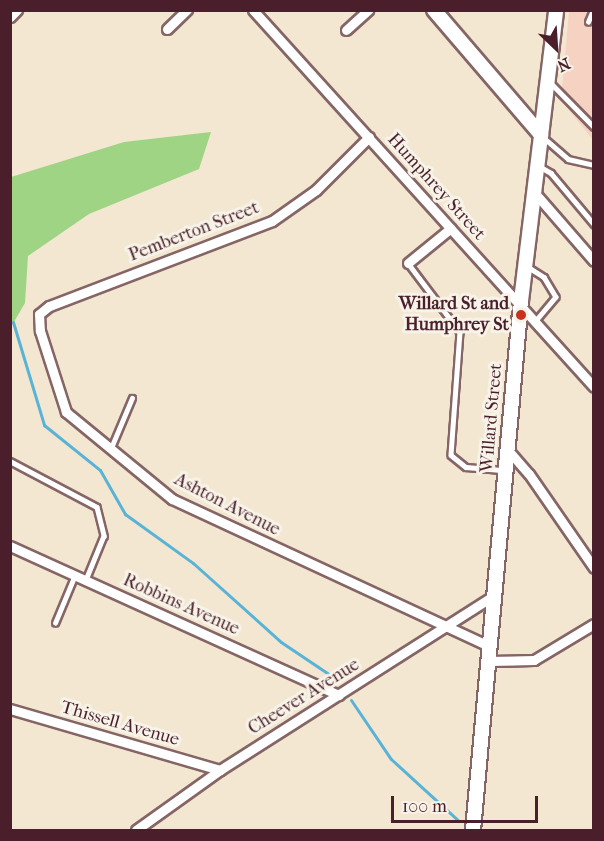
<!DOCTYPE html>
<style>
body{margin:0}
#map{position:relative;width:604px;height:841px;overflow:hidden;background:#f3e7d1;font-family:"IM FELL French Canon",serif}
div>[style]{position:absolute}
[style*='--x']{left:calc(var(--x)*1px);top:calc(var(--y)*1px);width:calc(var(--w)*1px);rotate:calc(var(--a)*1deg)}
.built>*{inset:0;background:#f6d2c3}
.green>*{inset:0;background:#9fd485}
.stream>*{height:3px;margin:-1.5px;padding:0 1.5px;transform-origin:1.5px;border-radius:1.5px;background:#59b3d6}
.roads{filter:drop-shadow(2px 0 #856565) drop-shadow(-2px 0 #856565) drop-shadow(0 2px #856565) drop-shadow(0 -2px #856565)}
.lane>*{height:4.5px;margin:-2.25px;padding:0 2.25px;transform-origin:2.25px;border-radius:2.25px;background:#fff}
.street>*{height:9px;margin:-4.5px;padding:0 4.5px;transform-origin:4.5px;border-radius:4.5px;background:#fff}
.secondary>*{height:14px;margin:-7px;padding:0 7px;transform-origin:7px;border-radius:7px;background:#fff}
.dots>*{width:16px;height:16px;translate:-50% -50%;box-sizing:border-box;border:3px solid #f7f3e8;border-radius:50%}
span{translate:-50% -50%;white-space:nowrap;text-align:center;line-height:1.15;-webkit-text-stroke:6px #f7f3e8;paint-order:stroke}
.street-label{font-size:18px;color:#4a1f2b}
.poi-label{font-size:18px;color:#4a1f2b;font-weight:700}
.right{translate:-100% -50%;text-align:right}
.frame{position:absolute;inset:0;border:12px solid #4a1f2b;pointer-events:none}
.north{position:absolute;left:526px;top:18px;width:60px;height:60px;-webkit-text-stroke:4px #f7f3e8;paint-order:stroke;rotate:155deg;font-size:16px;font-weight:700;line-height:24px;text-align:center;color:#4a1f2b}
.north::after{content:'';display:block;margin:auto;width:21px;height:27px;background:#4a1f2b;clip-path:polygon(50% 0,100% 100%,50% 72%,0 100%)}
.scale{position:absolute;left:391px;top:796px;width:147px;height:27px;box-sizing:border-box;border:3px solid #4a1f2b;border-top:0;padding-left:8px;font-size:18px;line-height:21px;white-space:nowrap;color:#4a1f2b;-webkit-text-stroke:4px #f7f3e8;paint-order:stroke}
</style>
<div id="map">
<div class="built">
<i style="clip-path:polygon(569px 11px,593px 11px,593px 140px,561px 100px)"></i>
</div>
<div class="green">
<i style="clip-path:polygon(211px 132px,199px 169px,89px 214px,28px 256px,25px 303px,11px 327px,11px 177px,124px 142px)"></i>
</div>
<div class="stream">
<i style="--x:13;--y:322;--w:108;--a:73.2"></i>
<i style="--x:44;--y:425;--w:72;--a:38.8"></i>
<i style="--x:100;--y:470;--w:51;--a:60.4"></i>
<i style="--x:125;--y:514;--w:84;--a:35.8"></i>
<i style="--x:193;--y:563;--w:118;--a:41.9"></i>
<i style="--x:281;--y:642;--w:70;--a:33.9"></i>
<i style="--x:351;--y:700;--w:71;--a:55.9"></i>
<i style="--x:391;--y:759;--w:92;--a:42.4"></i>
</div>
<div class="roads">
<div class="lane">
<i style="--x:588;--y:22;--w:13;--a:-67"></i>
<i style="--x:549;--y:81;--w:64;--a:45.6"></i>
<i style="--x:543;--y:137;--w:33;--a:41"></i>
<i style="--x:568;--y:159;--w:27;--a:13"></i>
<i style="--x:539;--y:166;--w:14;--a:30"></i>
<i style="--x:551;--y:173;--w:67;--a:49.9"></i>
<i style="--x:408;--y:263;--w:86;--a:53"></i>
<i style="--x:460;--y:332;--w:123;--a:94.2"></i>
<i style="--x:451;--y:455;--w:19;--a:39"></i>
<i style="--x:466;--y:467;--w:38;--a:5"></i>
<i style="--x:528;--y:267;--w:19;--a:32"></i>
<i style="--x:544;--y:277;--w:23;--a:59"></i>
<i style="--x:556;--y:297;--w:33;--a:130"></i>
<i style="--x:111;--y:448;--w:54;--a:-67.2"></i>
<i style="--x:10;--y:461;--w:98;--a:27.9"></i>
<i style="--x:97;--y:507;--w:30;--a:76"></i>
<i style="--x:104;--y:536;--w:48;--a:112.2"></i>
<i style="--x:55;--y:623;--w:52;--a:-67.4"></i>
</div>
<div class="street">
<i style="--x:253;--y:10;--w:508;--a:47.87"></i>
<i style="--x:10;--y:17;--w:10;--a:-45"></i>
<i style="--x:167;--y:29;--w:28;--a:-44"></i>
<i style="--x:346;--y:30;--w:30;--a:-42"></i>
<i style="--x:369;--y:137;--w:75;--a:135"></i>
<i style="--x:316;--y:190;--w:54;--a:144.8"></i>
<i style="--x:272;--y:221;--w:239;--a:159.1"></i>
<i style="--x:49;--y:306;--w:13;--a:141"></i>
<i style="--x:39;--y:314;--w:17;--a:87"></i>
<i style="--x:40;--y:331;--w:85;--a:72.2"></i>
<i style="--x:66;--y:412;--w:137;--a:39.4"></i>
<i style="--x:172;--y:499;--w:349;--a:24.9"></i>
<i style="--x:534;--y:192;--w:91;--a:49"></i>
<i style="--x:408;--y:263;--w:55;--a:-39.1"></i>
<i style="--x:507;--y:449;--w:33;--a:49"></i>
<i style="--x:529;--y:474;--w:114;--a:55.3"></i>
<i style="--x:10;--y:546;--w:361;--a:24.4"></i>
<i style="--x:488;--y:661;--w:46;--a:-1.2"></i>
<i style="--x:534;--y:660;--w:70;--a:-31"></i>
<i style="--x:10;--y:709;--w:219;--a:16.2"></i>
<i style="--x:136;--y:830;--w:103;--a:-35.5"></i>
<i style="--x:220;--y:770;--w:324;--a:-32.5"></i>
</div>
<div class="secondary">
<i style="--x:434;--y:10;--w:165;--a:49.4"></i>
<i style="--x:473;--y:830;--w:531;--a:-84.82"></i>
<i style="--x:521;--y:301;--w:293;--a:-83.1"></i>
</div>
</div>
<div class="dots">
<i style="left:521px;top:315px;background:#c8321e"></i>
</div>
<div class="street-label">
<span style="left:436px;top:187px;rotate:48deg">Humphrey Street</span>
<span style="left:194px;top:232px;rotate:-21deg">Pemberton Street</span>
<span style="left:492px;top:418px;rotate:-85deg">Willard Street</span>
<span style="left:227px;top:505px;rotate:27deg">Ashton Avenue</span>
<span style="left:181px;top:605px;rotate:24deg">Robbins Avenue</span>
<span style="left:304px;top:697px;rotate:-32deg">Cheever Avenue</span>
<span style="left:120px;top:724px;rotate:16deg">Thissell Avenue</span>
</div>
<div class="poi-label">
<span class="right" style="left:509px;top:315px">Willard St and<br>Humphrey St</span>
</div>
<div class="frame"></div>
<div class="north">N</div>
<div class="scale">100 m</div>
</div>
